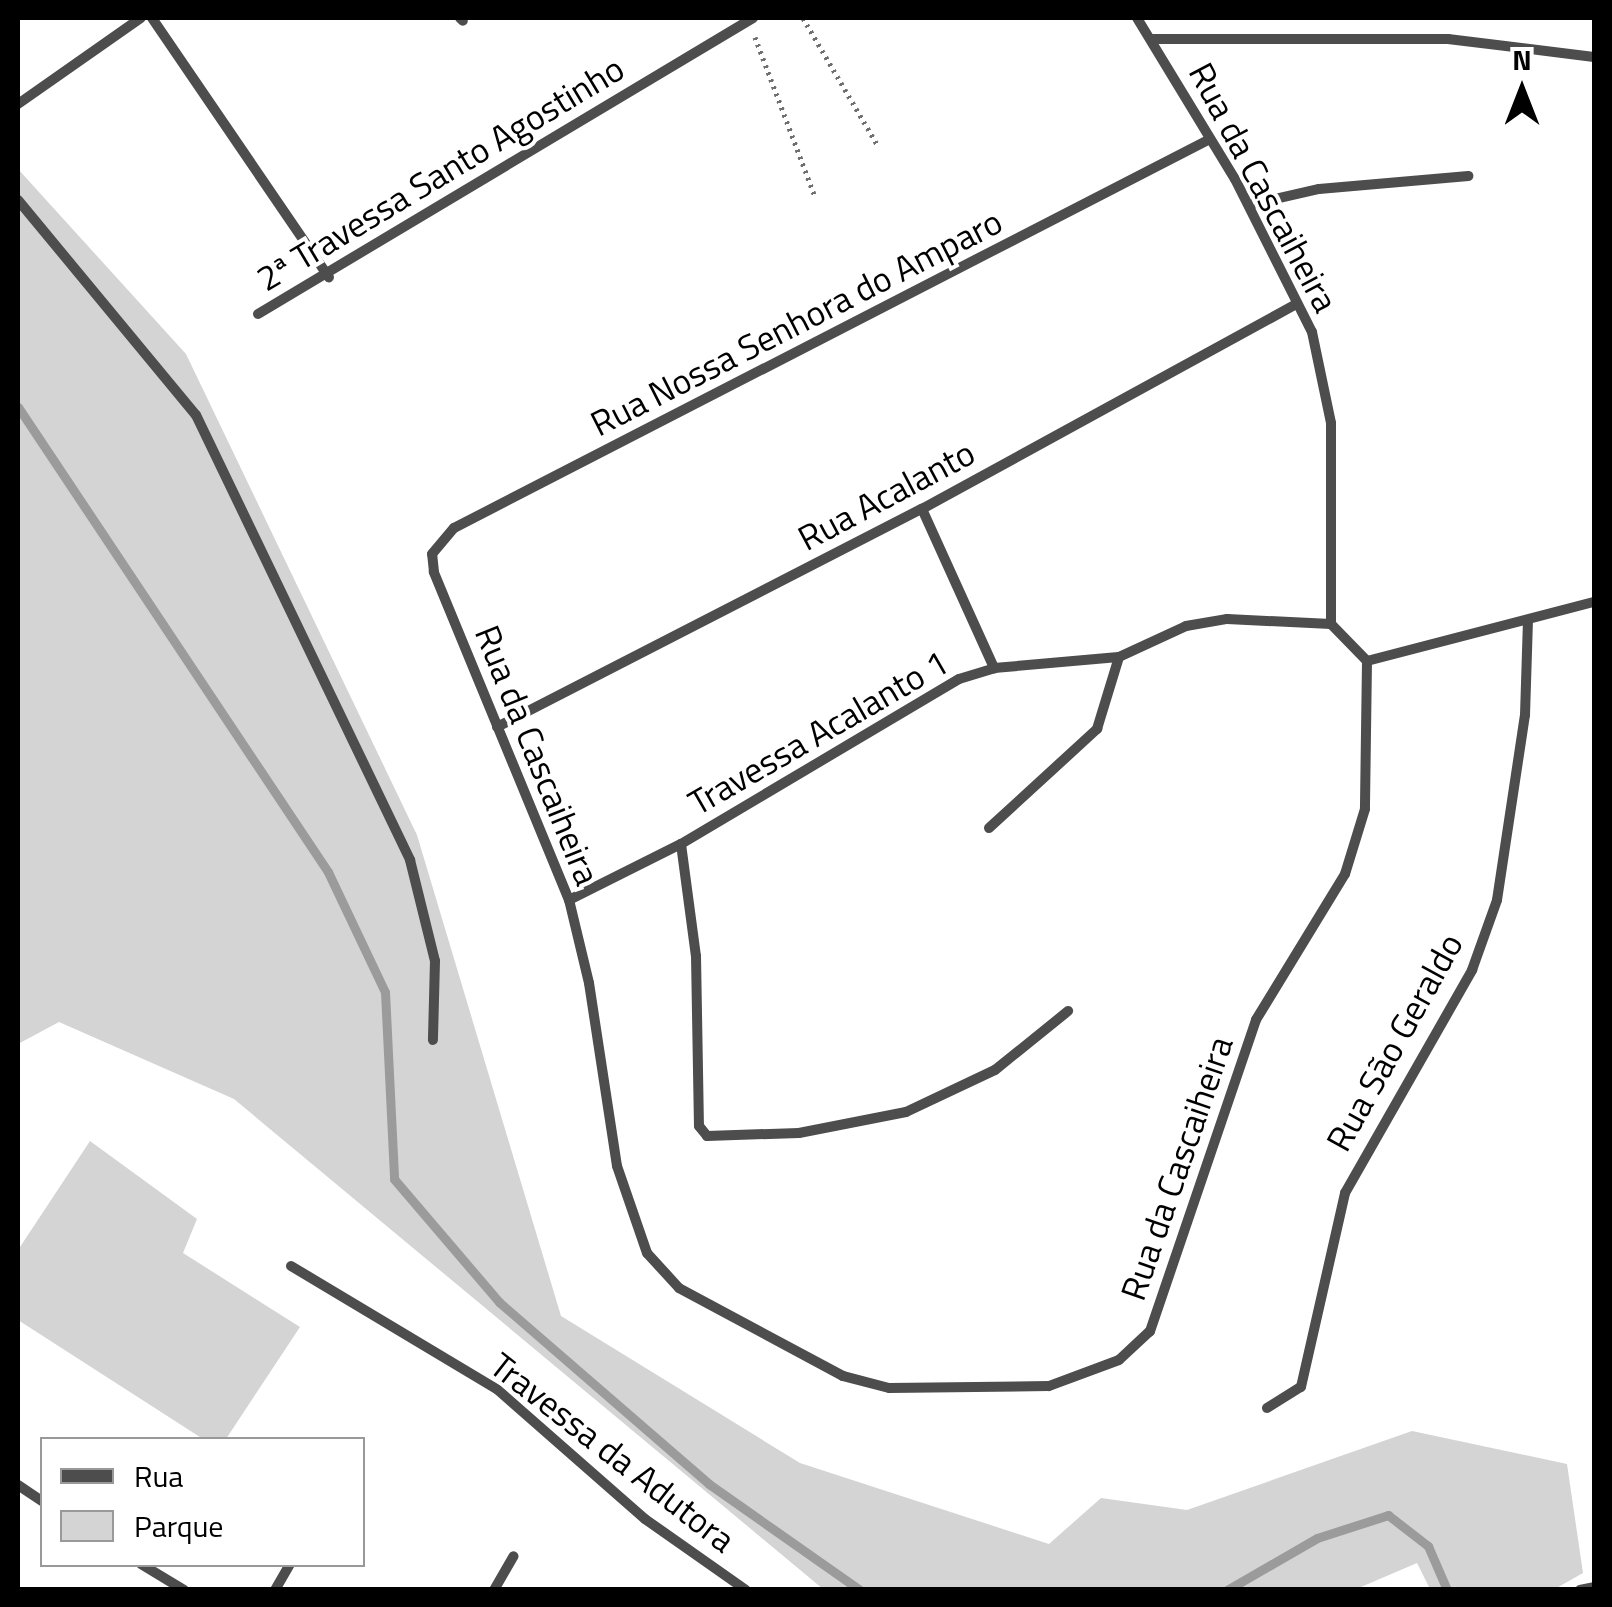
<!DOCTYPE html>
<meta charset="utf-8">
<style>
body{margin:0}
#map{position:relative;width:1612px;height:1607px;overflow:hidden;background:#fff;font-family:"Titillium Web",sans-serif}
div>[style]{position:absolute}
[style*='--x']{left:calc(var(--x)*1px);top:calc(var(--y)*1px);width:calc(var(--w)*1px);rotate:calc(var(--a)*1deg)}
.green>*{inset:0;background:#d4d4d4}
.stream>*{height:9px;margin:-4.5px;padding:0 4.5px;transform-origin:4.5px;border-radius:4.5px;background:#9b9b9b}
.path>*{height:5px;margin-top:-2.5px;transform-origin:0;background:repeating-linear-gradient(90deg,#6f6f6f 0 2.5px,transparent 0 7.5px)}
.minor>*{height:10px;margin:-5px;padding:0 5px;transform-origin:5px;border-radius:5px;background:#4d4d4d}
span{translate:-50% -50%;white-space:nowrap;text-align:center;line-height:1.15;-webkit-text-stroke:8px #fff;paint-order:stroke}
.street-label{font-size:35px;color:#000}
.frame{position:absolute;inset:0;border:20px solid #000;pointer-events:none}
.legend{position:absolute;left:40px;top:1437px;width:325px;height:130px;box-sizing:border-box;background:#fff;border:2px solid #999;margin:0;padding:12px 18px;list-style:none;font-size:30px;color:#000}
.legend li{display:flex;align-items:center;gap:20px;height:50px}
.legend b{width:50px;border:2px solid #999}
.north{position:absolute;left:1472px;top:40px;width:100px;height:100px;-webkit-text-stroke:8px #fff;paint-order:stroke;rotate:0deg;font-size:28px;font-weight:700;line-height:40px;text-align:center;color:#000}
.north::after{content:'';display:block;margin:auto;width:35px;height:45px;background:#000;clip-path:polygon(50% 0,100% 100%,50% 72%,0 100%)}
</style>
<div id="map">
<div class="green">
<i style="clip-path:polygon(18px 169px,186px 354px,417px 835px,561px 1316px,800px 1463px,1049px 1544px,1101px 1498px,1187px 1510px,1412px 1431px,1567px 1464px,1583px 1573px,1553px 1590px,1430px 1589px,1417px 1563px,1354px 1590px,823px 1589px,234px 1099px,59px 1022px,18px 1044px)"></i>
<i style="clip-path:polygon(90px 1141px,197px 1219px,183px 1253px,300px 1327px,226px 1439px,203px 1439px,18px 1320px,18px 1250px)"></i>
</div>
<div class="stream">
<i style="--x:18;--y:407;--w:559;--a:56.31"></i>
<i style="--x:328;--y:872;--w:133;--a:64.6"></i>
<i style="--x:385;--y:992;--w:187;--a:87.2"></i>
<i style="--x:394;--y:1179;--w:162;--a:49.5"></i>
<i style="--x:499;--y:1302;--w:278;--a:40.9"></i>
<i style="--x:709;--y:1484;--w:184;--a:35.1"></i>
<i style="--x:1227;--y:1590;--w:104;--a:-30"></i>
<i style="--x:1317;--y:1538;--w:75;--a:-17.9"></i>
<i style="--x:1388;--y:1515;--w:51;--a:37.8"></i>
<i style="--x:1428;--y:1546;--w:48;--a:66.6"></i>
</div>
<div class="path">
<i style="--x:803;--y:18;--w:148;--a:59.6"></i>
<i style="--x:755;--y:37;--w:171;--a:69.4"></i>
</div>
<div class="minor">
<i style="--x:152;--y:18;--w:314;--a:55.7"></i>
<i style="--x:460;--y:18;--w:4;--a:45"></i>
<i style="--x:1137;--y:18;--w:188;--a:58.7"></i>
<i style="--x:1235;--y:179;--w:171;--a:63.3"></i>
<i style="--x:1312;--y:332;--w:93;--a:78.2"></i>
<i style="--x:1331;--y:423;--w:201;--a:90"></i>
<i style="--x:1331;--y:624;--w:52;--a:45.8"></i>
<i style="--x:1367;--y:661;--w:148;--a:90.8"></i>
<i style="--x:1365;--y:809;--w:68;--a:107.1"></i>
<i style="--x:1345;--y:874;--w:171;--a:121.4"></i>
<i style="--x:1256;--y:1020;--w:329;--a:108.8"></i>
<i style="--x:1150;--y:1331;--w:42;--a:136.9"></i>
<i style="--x:1119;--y:1360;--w:75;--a:159.6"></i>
<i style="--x:1049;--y:1386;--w:160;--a:179.3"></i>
<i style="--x:889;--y:1388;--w:48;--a:-165.4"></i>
<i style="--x:843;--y:1376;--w:186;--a:-151.8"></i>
<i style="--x:679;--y:1288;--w:47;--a:-132.4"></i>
<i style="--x:647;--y:1253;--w:92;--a:-109"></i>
<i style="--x:617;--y:1166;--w:185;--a:-98.7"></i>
<i style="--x:589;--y:983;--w:85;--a:-103.5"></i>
<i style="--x:569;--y:900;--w:355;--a:-112.4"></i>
<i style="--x:434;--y:572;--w:18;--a:-96"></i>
<i style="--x:432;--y:554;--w:34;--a:-50"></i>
<i style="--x:454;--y:528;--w:850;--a:-27.23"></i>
<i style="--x:1153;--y:39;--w:295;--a:0"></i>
<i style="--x:1448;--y:39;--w:147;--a:7"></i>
<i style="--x:18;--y:104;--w:150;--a:-35"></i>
<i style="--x:18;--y:200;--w:279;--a:50.4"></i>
<i style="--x:196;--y:415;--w:494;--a:64.3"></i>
<i style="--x:410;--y:860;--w:104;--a:76.1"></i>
<i style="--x:435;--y:961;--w:79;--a:91.5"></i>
<i style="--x:1249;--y:205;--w:72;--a:-12.9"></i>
<i style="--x:1319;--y:189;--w:150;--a:-5"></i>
<i style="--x:258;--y:314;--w:577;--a:-30.88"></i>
<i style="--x:922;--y:509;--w:175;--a:65.6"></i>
<i style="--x:1367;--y:661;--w:235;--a:-14.6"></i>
<i style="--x:497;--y:727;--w:478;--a:-27.2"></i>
<i style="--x:922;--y:509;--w:426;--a:-28.7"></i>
<i style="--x:989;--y:828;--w:147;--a:-42.5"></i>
<i style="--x:1097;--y:729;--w:75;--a:-73"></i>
<i style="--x:681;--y:844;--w:113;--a:82.4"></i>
<i style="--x:696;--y:956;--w:170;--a:89"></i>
<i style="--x:699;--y:1126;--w:13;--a:51"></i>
<i style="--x:707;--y:1136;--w:92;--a:-1.9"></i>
<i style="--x:799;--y:1133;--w:109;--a:-11.1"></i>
<i style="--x:906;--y:1112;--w:98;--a:-25.3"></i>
<i style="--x:995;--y:1070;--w:94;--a:-38.9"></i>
<i style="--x:569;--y:900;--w:125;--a:-26.6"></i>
<i style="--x:681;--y:844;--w:323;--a:-30.7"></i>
<i style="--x:959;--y:679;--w:37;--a:-17"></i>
<i style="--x:994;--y:668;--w:125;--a:-5"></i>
<i style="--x:1119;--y:657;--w:74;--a:-24.8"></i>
<i style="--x:1186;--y:626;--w:42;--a:-9.7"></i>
<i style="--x:1227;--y:619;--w:104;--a:2.8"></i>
<i style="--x:291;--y:1266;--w:241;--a:30.9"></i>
<i style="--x:498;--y:1390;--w:196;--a:41.3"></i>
<i style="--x:645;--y:1519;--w:123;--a:35.1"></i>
<i style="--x:1267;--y:1408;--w:40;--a:-32"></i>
<i style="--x:1301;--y:1387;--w:199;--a:-77.2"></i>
<i style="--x:1345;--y:1193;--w:257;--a:-60.3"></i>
<i style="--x:1472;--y:970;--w:74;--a:-70.3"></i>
<i style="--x:1497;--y:900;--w:187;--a:-81.4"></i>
<i style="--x:1525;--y:715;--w:93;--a:-88.2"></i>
<i style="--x:18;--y:1485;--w:29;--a:34"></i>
<i style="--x:141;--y:1564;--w:50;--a:31.2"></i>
<i style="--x:275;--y:1590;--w:30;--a:-60"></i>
<i style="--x:494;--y:1590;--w:39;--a:-60"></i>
<i style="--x:1580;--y:1590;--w:14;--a:-12"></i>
</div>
<div class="street-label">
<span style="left:440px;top:173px;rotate:-31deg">2ª Travessa Santo Agostinho</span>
<span style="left:1264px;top:187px;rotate:62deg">Rua da Cascaiheira</span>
<span style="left:796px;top:322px;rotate:-27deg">Rua Nossa Senhora do Amparo</span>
<span style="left:886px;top:495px;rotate:-28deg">Rua Acalanto</span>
<span style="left:818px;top:732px;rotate:-30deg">Travessa Acalanto 1</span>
<span style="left:538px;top:755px;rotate:68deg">Rua da Cascaiheira</span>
<span style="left:1394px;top:1042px;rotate:-61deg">Rua São Geraldo</span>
<span style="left:1176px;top:1168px;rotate:-71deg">Rua da Cascaiheira</span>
<span style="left:613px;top:1452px;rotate:38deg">Travessa da Adutora</span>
</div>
<div class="frame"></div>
<ul class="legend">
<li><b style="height:12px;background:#4d4d4d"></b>Rua</li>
<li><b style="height:28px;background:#d4d4d4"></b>Parque</li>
</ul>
<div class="north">N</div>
</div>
